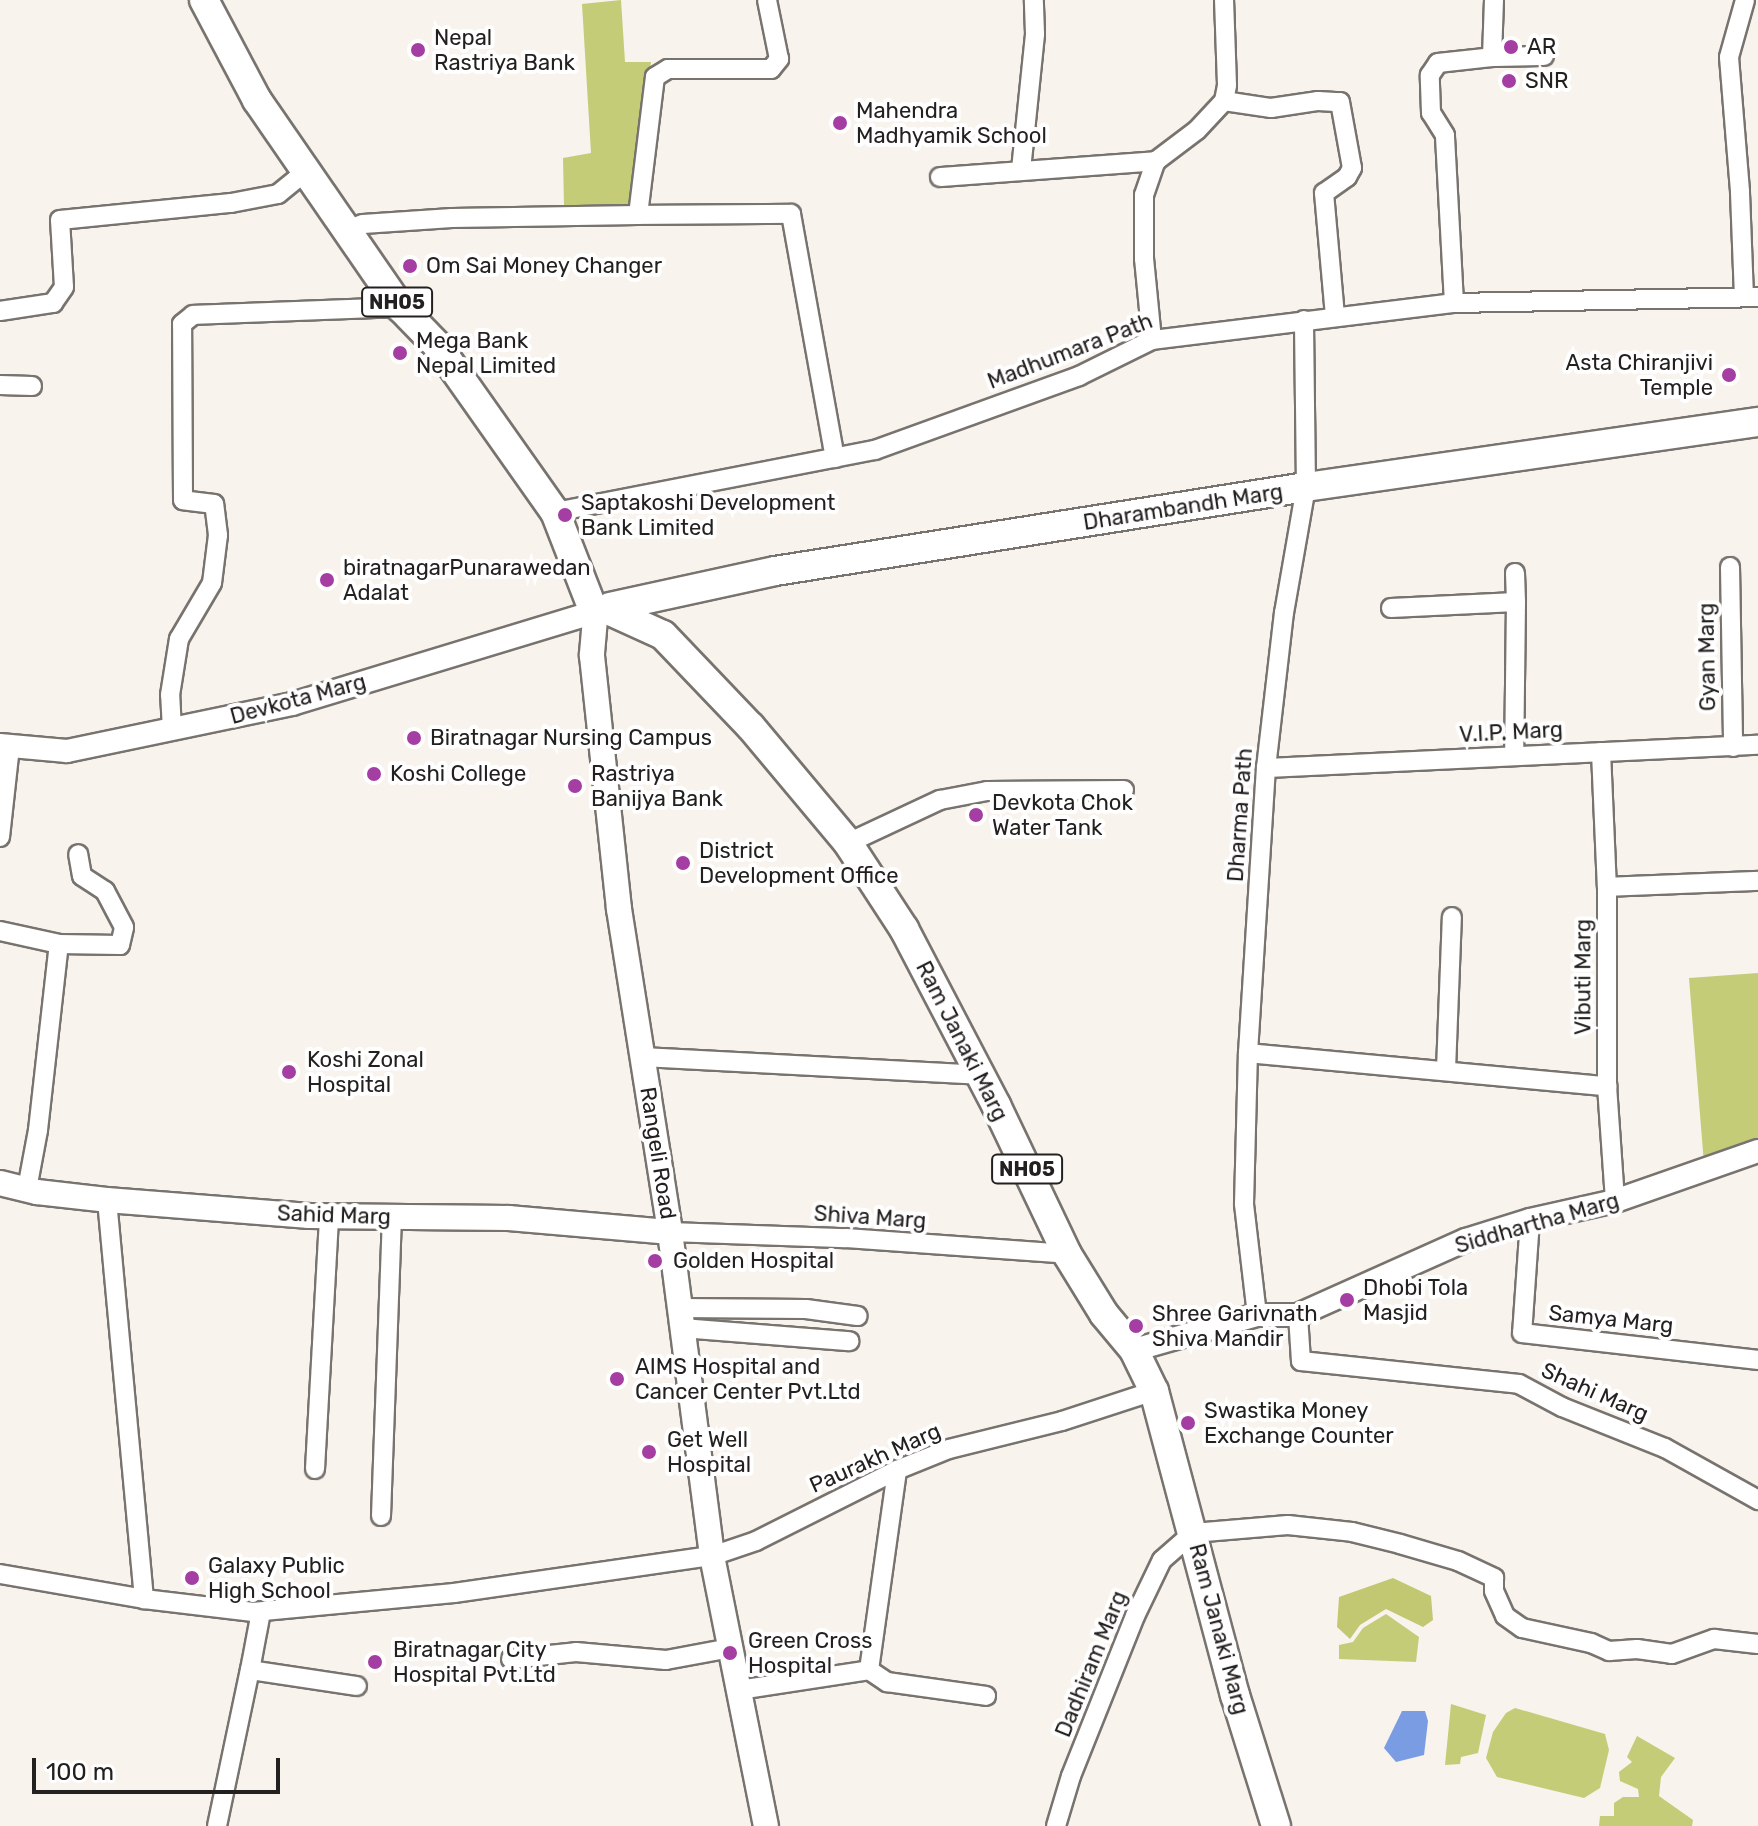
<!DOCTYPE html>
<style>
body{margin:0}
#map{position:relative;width:1758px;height:1826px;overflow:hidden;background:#f8f3ed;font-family:Rubik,sans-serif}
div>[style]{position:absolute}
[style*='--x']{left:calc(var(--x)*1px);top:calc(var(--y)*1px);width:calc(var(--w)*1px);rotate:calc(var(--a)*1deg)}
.green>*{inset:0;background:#c4cc78}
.forest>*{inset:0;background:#c1c871}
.water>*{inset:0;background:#799ce2}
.roads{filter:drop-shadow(2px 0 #78736e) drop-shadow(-2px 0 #78736e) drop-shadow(0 2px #78736e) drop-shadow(0 -2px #78736e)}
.minor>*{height:18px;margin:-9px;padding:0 9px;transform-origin:9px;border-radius:9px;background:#fff}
.tertiary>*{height:22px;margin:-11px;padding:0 11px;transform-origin:11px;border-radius:11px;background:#fff}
.secondary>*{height:24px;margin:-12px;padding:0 12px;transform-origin:12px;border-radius:12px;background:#fff}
.primary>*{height:28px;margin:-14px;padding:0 14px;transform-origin:14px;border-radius:14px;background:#fff}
.dots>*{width:22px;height:22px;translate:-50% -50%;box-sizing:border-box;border:4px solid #fff;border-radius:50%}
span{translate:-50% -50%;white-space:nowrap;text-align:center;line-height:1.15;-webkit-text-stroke:8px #fff;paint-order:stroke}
.shield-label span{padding:2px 6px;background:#fff;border:2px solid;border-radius:6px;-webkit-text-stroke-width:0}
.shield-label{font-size:20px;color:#23211f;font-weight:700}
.poi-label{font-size:22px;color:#23211f}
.left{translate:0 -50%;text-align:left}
.right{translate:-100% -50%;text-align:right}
.street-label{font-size:22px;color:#23211f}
.scale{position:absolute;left:32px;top:1758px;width:248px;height:36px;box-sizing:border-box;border:4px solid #23211f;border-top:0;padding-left:10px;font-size:24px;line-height:28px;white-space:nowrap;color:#23211f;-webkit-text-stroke:6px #fff;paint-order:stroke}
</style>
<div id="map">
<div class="green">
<i style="clip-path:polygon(621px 0,625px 62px,651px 62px,635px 207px,564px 206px,563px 158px,591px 153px,582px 4px)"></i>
<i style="clip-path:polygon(1758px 973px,1758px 1140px,1704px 1164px,1689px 978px)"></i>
<i style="clip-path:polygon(1386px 1614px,1419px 1637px,1416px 1662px,1339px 1659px,1339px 1645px,1353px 1642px,1363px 1628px)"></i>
<i style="clip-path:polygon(1451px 1704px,1486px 1715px,1478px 1753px,1461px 1757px,1460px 1764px,1445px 1765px)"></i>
<i style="clip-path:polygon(1515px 1708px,1605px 1734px,1609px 1750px,1600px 1788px,1584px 1798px,1497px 1777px,1486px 1758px,1493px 1732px,1506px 1713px)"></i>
<i style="clip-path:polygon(1637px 1736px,1675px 1758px,1661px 1777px,1659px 1796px,1693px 1820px,1692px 1826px,1599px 1826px,1600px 1816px,1614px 1816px,1614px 1803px,1623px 1797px,1639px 1797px,1638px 1789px,1620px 1781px,1619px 1772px,1632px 1762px,1627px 1757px)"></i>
</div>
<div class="forest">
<i style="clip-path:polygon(1393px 1578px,1431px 1596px,1433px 1620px,1423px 1627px,1386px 1609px,1360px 1625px,1350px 1639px,1337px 1627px,1339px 1597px)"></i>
</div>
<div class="water">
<i style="clip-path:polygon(1402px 1711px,1425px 1711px,1428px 1721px,1424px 1755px,1396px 1762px,1384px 1748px)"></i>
</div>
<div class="roads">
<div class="minor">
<i style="--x:1492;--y:57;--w:52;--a:-1.1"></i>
<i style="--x:1224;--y:101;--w:48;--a:8.5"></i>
<i style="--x:1271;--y:108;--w:48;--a:-8.5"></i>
<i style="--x:1318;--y:101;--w:22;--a:3"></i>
<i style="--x:1340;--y:102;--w:67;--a:79.7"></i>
<i style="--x:1352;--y:168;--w:10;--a:119"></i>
<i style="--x:1347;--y:177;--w:28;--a:145"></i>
<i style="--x:1324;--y:193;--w:123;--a:84.9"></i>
<i style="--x:1021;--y:170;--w:137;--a:-84.1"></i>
<i style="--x:1035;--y:34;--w:34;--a:-92"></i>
<i style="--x:940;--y:177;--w:217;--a:-4.2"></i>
<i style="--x:638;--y:215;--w:153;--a:-0.4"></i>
<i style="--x:791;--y:214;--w:248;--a:79.8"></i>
<i style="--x:347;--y:230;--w:17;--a:-21"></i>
<i style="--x:363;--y:224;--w:89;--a:-3.9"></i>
<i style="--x:452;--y:218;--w:186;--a:-0.9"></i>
<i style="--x:638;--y:215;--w:139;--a:-83"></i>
<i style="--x:655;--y:77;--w:15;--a:-32"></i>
<i style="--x:668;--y:69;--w:103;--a:0"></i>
<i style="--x:771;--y:69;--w:13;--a:-51"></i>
<i style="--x:779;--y:59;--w:60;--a:-101.5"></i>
<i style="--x:1744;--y:297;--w:106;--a:-92.2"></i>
<i style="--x:1740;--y:191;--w:134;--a:-94.7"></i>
<i style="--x:1729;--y:57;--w:59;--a:-74.3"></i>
<i style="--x:1454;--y:303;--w:168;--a:-93.1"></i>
<i style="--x:1445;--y:135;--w:26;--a:-122"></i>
<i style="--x:1431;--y:113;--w:38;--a:-92"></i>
<i style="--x:1430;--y:75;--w:14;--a:-56"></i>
<i style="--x:1438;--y:63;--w:54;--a:-6.3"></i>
<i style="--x:1492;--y:57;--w:57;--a:-88"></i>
<i style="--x:0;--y:311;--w:54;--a:-8.6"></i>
<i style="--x:53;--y:303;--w:19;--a:-55"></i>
<i style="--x:64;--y:287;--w:67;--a:-93.4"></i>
<i style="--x:60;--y:220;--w:172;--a:-5.7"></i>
<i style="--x:231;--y:203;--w:48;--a:-10.8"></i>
<i style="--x:278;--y:194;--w:36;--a:-39"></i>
<i style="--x:1152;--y:340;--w:81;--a:-95.6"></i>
<i style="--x:1144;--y:259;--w:64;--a:-90"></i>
<i style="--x:1144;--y:195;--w:36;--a:-71"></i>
<i style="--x:1156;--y:161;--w:51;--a:-37.1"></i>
<i style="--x:1197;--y:130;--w:40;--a:-47"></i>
<i style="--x:1224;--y:101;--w:16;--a:-79"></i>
<i style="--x:1227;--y:85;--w:85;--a:-92"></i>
<i style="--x:0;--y:385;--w:32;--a:2"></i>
<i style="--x:555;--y:512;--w:326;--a:-11"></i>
<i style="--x:875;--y:450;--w:217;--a:-19.9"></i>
<i style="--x:1079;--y:376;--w:81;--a:-26.3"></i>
<i style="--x:1152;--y:340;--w:304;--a:-7"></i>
<i style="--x:1454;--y:303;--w:304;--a:-1.1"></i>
<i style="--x:1730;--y:567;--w:180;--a:89"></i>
<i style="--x:1515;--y:573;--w:29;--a:88"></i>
<i style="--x:1391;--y:608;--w:125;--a:-2.7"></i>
<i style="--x:1516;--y:602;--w:154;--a:90.7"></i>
<i style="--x:172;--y:730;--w:35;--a:-93"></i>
<i style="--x:170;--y:695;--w:57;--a:-80.9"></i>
<i style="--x:179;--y:639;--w:65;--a:-59.5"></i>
<i style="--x:212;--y:583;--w:48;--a:-82.9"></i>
<i style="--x:218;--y:535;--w:31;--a:-97"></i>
<i style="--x:214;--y:504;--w:31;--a:-173"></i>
<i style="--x:183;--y:500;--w:176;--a:-90.3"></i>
<i style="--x:182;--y:324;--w:14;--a:-39"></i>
<i style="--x:193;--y:315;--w:207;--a:-2.2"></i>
<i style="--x:1601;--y:752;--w:135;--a:87.5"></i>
<i style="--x:1607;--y:887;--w:199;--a:90"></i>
<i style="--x:1607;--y:1086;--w:115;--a:86"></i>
<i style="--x:1266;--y:768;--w:493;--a:-2.7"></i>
<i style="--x:0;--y:837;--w:82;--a:-83.7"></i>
<i style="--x:9;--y:755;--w:9;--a:-103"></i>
<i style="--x:848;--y:843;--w:102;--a:-25.1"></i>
<i style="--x:940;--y:800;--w:48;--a:-10.8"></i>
<i style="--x:987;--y:791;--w:137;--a:-0.4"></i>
<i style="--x:1607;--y:887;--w:151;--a:-2.3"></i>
<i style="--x:0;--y:931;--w:60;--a:12.4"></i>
<i style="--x:59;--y:944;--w:61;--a:0.9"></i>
<i style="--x:120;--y:945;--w:18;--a:-77"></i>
<i style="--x:124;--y:927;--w:41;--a:-117.8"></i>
<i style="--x:105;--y:891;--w:27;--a:-147"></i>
<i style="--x:82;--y:876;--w:22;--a:-100"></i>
<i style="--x:1248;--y:1053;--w:361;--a:5.3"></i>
<i style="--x:642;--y:1057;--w:338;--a:3"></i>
<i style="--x:1446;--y:1070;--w:153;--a:-87.8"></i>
<i style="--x:27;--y:1189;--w:60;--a:-79.4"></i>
<i style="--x:38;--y:1130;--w:187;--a:-83.6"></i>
<i style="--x:107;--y:1200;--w:401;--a:84.7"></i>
<i style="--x:1530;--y:1220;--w:113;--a:94"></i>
<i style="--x:1522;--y:1333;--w:238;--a:6.5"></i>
<i style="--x:670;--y:1232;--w:176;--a:2"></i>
<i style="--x:846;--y:1238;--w:222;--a:4.1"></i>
<i style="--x:680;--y:1308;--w:126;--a:0.5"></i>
<i style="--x:806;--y:1309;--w:52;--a:7.7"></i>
<i style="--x:1257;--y:1315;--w:112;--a:-96.7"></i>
<i style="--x:1244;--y:1204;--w:151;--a:-88.5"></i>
<i style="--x:1248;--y:1053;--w:286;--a:-86.4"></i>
<i style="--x:1266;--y:768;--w:156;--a:-83.4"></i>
<i style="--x:1284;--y:613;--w:128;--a:-80.1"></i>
<i style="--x:1306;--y:487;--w:167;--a:-90.7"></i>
<i style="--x:1298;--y:1315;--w:46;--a:86.3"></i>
<i style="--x:1301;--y:1361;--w:219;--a:6"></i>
<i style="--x:1519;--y:1384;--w:49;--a:28.1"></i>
<i style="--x:1562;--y:1407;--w:111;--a:21.7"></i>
<i style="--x:1665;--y:1448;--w:107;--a:29.2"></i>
<i style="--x:682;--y:1328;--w:168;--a:4.5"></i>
<i style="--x:315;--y:1469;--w:253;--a:-86.8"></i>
<i style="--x:381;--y:1516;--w:299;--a:-87.9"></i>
<i style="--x:0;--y:1574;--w:146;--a:9.8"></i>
<i style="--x:144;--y:1599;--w:110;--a:6.8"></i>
<i style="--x:253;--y:1612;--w:202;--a:-5.4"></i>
<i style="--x:454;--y:1593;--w:261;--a:-8.2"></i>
<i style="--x:712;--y:1556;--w:46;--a:-18.8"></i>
<i style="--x:756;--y:1541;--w:158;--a:-26.7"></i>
<i style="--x:897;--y:1470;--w:56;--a:-22"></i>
<i style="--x:949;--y:1449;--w:116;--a:-13.9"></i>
<i style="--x:1062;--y:1421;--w:97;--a:-18.1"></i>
<i style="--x:511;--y:1659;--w:65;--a:-6.1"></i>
<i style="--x:576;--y:1652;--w:90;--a:5.1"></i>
<i style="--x:666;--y:1660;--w:65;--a:-10.6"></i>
<i style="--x:250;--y:1670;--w:59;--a:-79.3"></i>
<i style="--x:869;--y:1670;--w:22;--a:34"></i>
<i style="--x:887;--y:1682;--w:100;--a:8"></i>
<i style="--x:739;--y:1690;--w:132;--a:-8.7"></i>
<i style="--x:869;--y:1670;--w:202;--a:-82"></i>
<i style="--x:217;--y:1826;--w:159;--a:-78.1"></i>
<i style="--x:250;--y:1670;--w:108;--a:8.5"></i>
<i style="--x:1056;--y:1826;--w:52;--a:-73.3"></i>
<i style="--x:1071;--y:1776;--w:172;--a:-68.2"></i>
<i style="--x:1135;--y:1616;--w:62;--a:-64.3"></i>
<i style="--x:1162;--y:1560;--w:41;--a:-41.1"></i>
<i style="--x:1193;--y:1533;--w:95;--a:-4.8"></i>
<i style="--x:1288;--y:1525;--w:64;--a:6.2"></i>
<i style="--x:1352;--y:1532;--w:49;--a:14"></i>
<i style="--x:1400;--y:1544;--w:60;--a:16.3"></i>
<i style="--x:1458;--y:1561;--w:40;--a:25"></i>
<i style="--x:1494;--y:1578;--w:13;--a:90"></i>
<i style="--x:1494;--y:1591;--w:27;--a:66"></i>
<i style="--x:1505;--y:1616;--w:21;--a:35"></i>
<i style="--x:1522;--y:1628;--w:71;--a:12.3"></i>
<i style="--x:1591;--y:1643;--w:20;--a:24"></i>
<i style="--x:1609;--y:1651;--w:28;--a:-4"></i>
<i style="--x:1637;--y:1649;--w:35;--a:8"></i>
<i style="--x:1672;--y:1654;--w:45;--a:-19.7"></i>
<i style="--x:1714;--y:1639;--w:44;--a:6.5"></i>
</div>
<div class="tertiary">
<i style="--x:0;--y:745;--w:67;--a:5.1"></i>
<i style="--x:67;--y:751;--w:230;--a:-11.8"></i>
<i style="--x:292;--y:704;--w:310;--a:-16.9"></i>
<i style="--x:1134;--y:1350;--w:128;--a:-15.9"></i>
<i style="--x:1257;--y:1315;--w:41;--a:0"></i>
<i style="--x:1298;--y:1315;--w:184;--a:-24.1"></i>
<i style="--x:1466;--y:1240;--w:67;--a:-17.4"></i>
<i style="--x:1530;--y:1220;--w:87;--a:-12.6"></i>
<i style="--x:1615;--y:1201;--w:151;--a:-19.3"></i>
</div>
<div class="secondary">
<i style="--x:595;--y:619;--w:37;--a:95"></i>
<i style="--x:592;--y:656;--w:254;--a:83.9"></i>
<i style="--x:619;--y:909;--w:327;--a:81"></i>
<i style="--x:670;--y:1232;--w:327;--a:82.6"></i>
<i style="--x:712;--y:1556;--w:275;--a:78.7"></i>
<i style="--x:0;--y:1183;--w:38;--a:14"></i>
<i style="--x:37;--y:1192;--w:70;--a:6.5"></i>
<i style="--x:107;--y:1200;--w:203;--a:4.5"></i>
<i style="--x:309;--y:1216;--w:200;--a:0.6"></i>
<i style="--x:509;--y:1218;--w:162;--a:5"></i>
</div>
<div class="primary">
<i style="--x:204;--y:0;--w:113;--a:62.1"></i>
<i style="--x:257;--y:100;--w:252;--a:55.4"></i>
<i style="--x:400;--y:307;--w:53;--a:45.8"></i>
<i style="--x:437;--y:345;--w:204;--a:54.8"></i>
<i style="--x:555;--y:512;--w:97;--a:68.7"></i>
<i style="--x:610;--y:607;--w:169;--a:-12.3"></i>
<i style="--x:775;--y:571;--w:538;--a:-8.99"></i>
<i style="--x:1306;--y:487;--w:457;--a:-8.2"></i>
<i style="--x:610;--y:611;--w:58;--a:24.4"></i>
<i style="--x:663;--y:635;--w:127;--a:46.3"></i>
<i style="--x:751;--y:727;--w:151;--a:50.1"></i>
<i style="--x:848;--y:843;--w:103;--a:56.9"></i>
<i style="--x:904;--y:929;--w:199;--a:62.4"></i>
<i style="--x:996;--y:1105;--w:165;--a:64.5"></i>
<i style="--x:1067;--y:1254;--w:70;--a:58.3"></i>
<i style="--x:1104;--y:1314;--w:47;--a:50.2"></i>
<i style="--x:1134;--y:1350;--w:46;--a:64"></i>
<i style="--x:1154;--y:1391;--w:315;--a:75.1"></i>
<i style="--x:1235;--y:1695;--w:137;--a:72.6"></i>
</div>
</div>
<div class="dots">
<i style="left:1511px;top:47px;background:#a43ea2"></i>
<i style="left:418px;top:50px;background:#a43ea2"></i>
<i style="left:1509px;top:81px;background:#a43ea2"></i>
<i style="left:840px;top:123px;background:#a43ea2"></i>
<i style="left:410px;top:266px;background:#a43ea2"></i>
<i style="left:400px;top:353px;background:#a43ea2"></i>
<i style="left:1729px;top:375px;background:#a43ea2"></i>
<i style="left:565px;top:515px;background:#a43ea2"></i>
<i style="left:327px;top:580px;background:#a43ea2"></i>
<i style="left:414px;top:738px;background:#a43ea2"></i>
<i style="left:374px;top:774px;background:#a43ea2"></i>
<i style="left:575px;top:786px;background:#a43ea2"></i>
<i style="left:976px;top:815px;background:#a43ea2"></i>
<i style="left:683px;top:863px;background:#a43ea2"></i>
<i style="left:289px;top:1072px;background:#a43ea2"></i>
<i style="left:655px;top:1261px;background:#a43ea2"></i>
<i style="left:1347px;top:1300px;background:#a43ea2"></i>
<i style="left:1136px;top:1326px;background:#a43ea2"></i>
<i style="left:617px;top:1379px;background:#a43ea2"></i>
<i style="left:1188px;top:1423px;background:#a43ea2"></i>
<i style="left:649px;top:1452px;background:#a43ea2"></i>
<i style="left:192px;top:1578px;background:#a43ea2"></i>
<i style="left:730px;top:1653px;background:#a43ea2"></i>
<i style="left:375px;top:1662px;background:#a43ea2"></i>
</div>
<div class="shield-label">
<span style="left:397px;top:302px">NH05</span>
<span style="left:1027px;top:1169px">NH05</span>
</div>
<div class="poi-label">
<span class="left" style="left:434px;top:50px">Nepal<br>Rastriya Bank</span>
<span class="left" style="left:1527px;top:47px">AR</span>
<span class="left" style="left:1525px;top:81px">SNR</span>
<span class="left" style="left:856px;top:123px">Mahendra<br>Madhyamik School</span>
<span class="left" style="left:426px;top:266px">Om Sai Money Changer</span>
<span class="left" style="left:416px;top:353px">Mega Bank<br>Nepal Limited</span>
<span class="right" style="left:1713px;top:375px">Asta Chiranjivi<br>Temple</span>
<span class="left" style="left:581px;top:515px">Saptakoshi Development<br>Bank Limited</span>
<span class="left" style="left:343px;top:580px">biratnagarPunarawedan<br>Adalat</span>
<span class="left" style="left:430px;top:738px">Biratnagar Nursing Campus</span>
<span class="left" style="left:591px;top:786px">Rastriya<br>Banijya Bank</span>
<span class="left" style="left:390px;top:774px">Koshi College</span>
<span class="left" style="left:992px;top:815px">Devkota Chok<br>Water Tank</span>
<span class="left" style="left:699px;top:863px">District<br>Development Office</span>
<span class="left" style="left:307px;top:1072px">Koshi Zonal<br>Hospital</span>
<span class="left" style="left:673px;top:1261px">Golden Hospital</span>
<span class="left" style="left:1363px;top:1300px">Dhobi Tola<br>Masjid</span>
<span class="left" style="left:1152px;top:1326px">Shree Garivnath<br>Shiva Mandir</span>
<span class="left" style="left:635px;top:1379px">AIMS Hospital and<br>Cancer Center Pvt.Ltd</span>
<span class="left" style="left:1204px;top:1423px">Swastika Money<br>Exchange Counter</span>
<span class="left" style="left:667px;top:1452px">Get Well<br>Hospital</span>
<span class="left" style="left:208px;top:1578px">Galaxy Public<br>High School</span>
<span class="left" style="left:748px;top:1653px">Green Cross<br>Hospital</span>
<span class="left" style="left:393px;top:1662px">Biratnagar City<br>Hospital Pvt.Ltd</span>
</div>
<div class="street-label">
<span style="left:1070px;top:351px;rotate:-21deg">Madhumara Path</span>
<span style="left:1183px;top:507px;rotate:-9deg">Dharambandh Marg</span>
<span style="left:1707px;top:657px;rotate:-91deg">Gyan Marg</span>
<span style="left:298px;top:699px;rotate:-15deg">Devkota Marg</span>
<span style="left:1511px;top:732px;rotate:-3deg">V.I.P. Marg</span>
<span style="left:1240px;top:815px;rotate:-86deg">Dharma Path</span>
<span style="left:1583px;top:977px;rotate:-90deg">Vibuti Marg</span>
<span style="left:962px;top:1041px;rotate:63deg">Ram Janaki Marg</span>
<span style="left:658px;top:1153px;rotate:81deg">Rangeli Road</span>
<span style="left:334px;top:1215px;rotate:2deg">Sahid Marg</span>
<span style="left:870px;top:1217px;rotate:4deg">Shiva Marg</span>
<span style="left:1537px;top:1223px;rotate:-16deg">Siddhartha Marg</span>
<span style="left:1611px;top:1319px;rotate:6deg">Samya Marg</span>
<span style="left:1595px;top:1392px;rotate:24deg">Shahi Marg</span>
<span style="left:875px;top:1458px;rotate:-24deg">Paurakh Marg</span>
<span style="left:1219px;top:1629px;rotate:75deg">Ram Janaki Marg</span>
<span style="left:1091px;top:1664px;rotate:-68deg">Dadhiram Marg</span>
</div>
<div class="scale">100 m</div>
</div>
